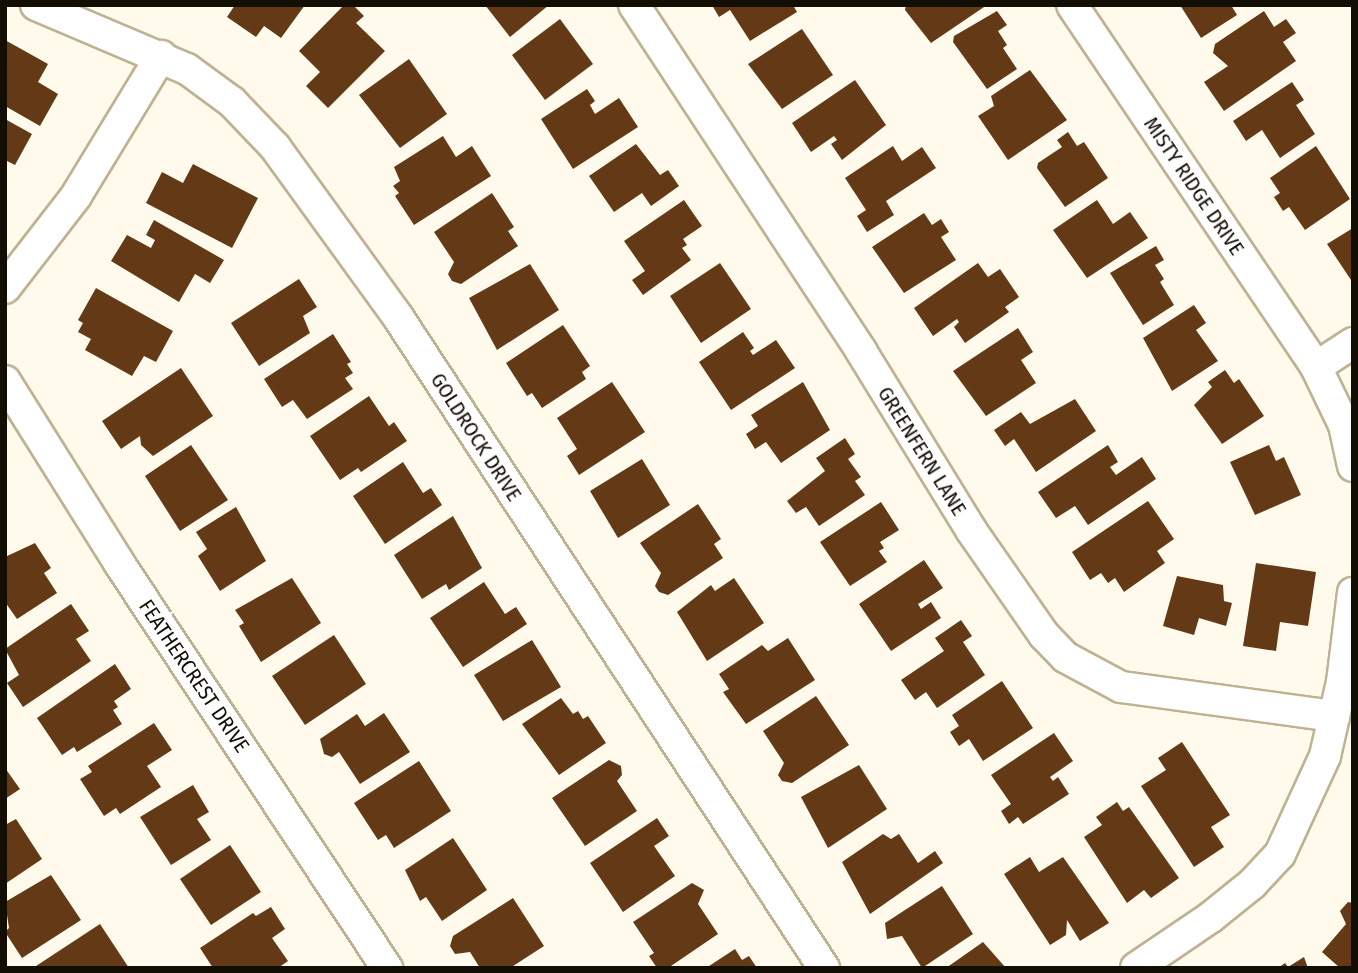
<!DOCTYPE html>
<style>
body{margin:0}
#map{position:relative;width:1358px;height:973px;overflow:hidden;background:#fffaec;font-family:"Fira Sans Condensed",sans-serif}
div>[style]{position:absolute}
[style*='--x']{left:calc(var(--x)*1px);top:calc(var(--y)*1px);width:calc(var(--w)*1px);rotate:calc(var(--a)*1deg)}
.building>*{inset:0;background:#643a16}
.roads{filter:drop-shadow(2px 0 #beb291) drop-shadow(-2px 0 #beb291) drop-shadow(0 2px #beb291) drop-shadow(0 -2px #beb291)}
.minor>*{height:30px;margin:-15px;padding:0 15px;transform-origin:15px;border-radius:15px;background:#fff}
span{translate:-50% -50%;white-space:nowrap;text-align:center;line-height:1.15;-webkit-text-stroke:7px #fff;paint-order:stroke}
.street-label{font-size:21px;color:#130e04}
.frame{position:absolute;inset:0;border:7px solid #130e04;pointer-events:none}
</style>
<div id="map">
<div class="building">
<i style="clip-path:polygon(235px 5px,305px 5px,281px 38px,264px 26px,256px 37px,227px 17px)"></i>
<i style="clip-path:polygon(344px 5px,353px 5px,364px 16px,356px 23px,385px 51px,328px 108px,306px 86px,320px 72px,299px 51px)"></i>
<i style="clip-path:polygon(485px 5px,549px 5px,510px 37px)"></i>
<i style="clip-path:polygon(712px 5px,793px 5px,797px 12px,750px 41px,730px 10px,719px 17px)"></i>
<i style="clip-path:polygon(906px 5px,987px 5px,931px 43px,905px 10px)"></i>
<i style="clip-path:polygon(1180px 5px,1231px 5px,1237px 15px,1201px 38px)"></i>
<i style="clip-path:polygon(997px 11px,1007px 25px,998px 31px,1007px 45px,1003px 48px,1017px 69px,987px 89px,953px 42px,954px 36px)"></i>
<i style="clip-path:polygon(1264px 11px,1274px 27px,1286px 19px,1296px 33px,1283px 42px,1296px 61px,1224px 111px,1204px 82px,1228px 66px,1213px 53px,1215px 44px)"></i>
<i style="clip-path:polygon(560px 19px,593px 64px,545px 100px,512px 55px)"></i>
<i style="clip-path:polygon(802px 29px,833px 75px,782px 109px,748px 64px)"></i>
<i style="clip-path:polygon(5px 40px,48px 64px,38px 82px,58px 94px,40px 126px,5px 106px)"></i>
<i style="clip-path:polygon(409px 59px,447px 114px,400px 148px,359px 95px)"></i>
<i style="clip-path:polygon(1030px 70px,1067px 120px,1008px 160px,978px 116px,994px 106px,991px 96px)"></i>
<i style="clip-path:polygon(855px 80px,886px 125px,842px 160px,831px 144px,837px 140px,834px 136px,811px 152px,792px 123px)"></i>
<i style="clip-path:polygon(1292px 82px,1304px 100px,1296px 105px,1315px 134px,1280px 158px,1262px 130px,1246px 141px,1233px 121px)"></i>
<i style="clip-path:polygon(587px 89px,595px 101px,590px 105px,595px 114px,619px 98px,638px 127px,573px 169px,541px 119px)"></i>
<i style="clip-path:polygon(5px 119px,32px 134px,15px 165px,5px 160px)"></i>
<i style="clip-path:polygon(1068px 132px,1077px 146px,1084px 142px,1108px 178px,1065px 207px,1037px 168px,1038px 163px,1062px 147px,1057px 140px)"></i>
<i style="clip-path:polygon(443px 136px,456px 157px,472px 146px,491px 176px,414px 225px,395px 196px,399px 193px,393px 186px,400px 181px,394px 167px)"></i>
<i style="clip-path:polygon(636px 144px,660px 175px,668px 170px,679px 186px,651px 206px,642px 193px,614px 212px,589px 176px)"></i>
<i style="clip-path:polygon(893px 146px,902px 161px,922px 147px,936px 168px,886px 201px,894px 215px,867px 232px,857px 216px,866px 210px,845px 178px)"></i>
<i style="clip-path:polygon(1316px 146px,1350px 199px,1305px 230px,1289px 207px,1283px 211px,1274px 197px,1280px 193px,1270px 178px)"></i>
<i style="clip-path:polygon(193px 164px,258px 198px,232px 248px,146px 203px,162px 172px,183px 183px)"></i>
<i style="clip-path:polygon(492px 193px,514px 227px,508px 231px,518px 246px,461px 284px,452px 281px,448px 274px,454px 262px,434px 232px)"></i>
<i style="clip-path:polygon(684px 200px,702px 226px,683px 239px,687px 245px,682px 248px,691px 260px,643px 295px,632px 280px,645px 271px,624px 241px)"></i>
<i style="clip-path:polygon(1097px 200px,1113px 224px,1130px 212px,1148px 238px,1087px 278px,1053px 230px)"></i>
<i style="clip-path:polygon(924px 213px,932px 225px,941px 219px,949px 232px,941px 237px,956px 260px,904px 293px,872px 247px)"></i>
<i style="clip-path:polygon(154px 220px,224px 260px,210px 283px,195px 274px,179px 302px,111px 261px,127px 235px,151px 248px,155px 240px,146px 235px)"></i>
<i style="clip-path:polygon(1353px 228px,1353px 283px,1327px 244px)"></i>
<i style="clip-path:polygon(1156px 246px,1164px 260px,1155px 265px,1164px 279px,1160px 282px,1174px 305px,1143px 325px,1110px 273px)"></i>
<i style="clip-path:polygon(720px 263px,751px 309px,701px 343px,670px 296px)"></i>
<i style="clip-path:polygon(978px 263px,988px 277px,1000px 269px,1019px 297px,1005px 307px,1009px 312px,965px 343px,954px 327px,959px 322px,957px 319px,933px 336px,914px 308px)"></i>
<i style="clip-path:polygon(530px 264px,559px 310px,497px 350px,469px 298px)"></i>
<i style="clip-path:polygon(299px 279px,317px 307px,303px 316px,310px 333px,259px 366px,231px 323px)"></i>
<i style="clip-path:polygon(96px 288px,173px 331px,156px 362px,144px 356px,132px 376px,85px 350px,91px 339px,78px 332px,83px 323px,78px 320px)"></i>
<i style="clip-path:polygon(1194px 305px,1206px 323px,1196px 330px,1218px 361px,1172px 391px,1143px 338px)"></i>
<i style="clip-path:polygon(563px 325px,590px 366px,582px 372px,586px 379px,542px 408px,532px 393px,527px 396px,506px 363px)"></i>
<i style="clip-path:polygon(1018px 328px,1033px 352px,1021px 360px,1036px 383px,986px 416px,953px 371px)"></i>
<i style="clip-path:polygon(743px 332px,754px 348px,750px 351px,753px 355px,776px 340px,795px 368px,731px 410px,699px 362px)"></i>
<i style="clip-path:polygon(333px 334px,351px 362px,347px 364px,353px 373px,345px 378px,353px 389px,307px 419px,293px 400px,282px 407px,264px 379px)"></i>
<i style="clip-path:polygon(181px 368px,213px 416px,153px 456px,141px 445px,140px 436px,121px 449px,102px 421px)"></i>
<i style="clip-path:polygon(1225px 370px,1234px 383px,1239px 379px,1264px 416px,1222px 444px,1194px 405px,1212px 387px,1208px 382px)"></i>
<i style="clip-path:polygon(612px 382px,645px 432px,579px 475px,567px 456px,577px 449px,557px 418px)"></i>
<i style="clip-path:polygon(803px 382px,830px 430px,781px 463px,766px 442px,755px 449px,746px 434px,758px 426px,751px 415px)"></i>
<i style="clip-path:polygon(369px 396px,389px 426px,394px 422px,407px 441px,361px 472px,358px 468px,340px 480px,310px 436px)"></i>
<i style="clip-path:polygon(1075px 399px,1096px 431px,1036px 472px,1014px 439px,1005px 446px,994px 430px,1021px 412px,1030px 424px)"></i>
<i style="clip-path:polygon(845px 438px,855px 454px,848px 459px,861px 477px,855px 481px,865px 495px,819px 526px,806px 507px,796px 513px,787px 501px,825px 471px,816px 458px)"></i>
<i style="clip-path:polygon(191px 445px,228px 500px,180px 531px,145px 476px)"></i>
<i style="clip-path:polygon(1108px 445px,1118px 462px,1110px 467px,1116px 475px,1142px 457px,1156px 479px,1088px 525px,1075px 506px,1056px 518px,1038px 492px)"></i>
<i style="clip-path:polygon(1269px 445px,1276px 461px,1284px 457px,1301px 495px,1255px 515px,1230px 462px)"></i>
<i style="clip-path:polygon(642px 459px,670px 505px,618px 538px,590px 491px)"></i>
<i style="clip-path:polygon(403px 462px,423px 493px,431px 488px,442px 505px,385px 544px,353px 496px)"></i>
<i style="clip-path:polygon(1148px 501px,1174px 539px,1157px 551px,1165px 563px,1124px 592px,1115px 578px,1108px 583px,1101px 573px,1090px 580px,1072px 552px)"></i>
<i style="clip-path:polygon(881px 502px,899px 530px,880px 542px,884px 548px,879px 551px,887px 562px,850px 586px,820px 542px)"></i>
<i style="clip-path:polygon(698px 504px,721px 539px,714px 544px,723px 558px,668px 595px,659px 592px,655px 586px,661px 573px,640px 543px)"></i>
<i style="clip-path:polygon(236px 507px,266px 561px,220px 591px,198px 556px,207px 549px,196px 532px)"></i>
<i style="clip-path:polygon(453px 516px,482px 568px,449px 590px,446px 584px,422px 599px,394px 555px)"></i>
<i style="clip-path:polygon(35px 543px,51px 568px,44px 573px,57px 593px,17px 619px,5px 602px,5px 557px)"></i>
<i style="clip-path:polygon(924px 560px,943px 588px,918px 604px,921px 609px,931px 602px,941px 618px,891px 651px,859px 604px)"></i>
<i style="clip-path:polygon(1256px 563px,1316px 572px,1308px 626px,1280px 622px,1276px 651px,1243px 646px)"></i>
<i style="clip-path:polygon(1177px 576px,1223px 585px,1224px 601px,1232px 603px,1226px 626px,1199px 618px,1194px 635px,1163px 626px)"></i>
<i style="clip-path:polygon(292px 578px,321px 623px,261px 662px,239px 626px,244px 623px,235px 610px)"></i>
<i style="clip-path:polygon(734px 578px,764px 623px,707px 661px,677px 612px,711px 585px,715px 591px)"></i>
<i style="clip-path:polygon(484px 582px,505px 614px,516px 607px,527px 624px,463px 667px,430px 618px)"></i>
<i style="clip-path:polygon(71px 604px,89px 631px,76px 639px,91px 661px,23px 707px,7px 683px,19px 675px,5px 649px)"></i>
<i style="clip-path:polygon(961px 620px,972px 636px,963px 642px,985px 675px,937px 708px,926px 692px,915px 700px,901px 680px,944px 651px,935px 638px)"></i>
<i style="clip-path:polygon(334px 635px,366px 684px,305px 725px,272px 676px)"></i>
<i style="clip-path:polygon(788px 638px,815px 680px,746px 724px,723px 692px,729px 689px,719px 674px,762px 645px,768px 651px)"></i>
<i style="clip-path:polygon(532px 640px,561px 687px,503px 721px,474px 675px)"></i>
<i style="clip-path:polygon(115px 664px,131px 689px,114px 701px,118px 707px,113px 710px,122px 724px,77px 752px,74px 747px,62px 755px,37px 718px)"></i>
<i style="clip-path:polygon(1002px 681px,1033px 728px,983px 761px,969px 739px,959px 746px,950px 732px,959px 726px,952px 715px)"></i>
<i style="clip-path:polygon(816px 696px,849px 745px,792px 783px,782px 781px,778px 775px,784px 763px,763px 731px)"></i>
<i style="clip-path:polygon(561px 698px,573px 714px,578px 711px,583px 719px,588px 716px,606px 743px,559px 775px,522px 724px)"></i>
<i style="clip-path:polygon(384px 713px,410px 752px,360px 784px,339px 752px,332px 757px,324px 754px,320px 739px,357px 714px,365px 726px)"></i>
<i style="clip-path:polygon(154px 723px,172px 750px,147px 766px,161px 787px,120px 814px,116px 808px,104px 816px,80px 779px,92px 772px,88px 766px)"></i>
<i style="clip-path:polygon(1054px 733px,1073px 761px,1050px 777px,1053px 781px,1058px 777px,1069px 794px,1023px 824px,1018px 817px,1009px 824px,1001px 811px,1011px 804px,991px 775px)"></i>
<i style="clip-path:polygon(1182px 742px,1230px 815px,1211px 827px,1224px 847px,1194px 867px,1141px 786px,1166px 770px,1158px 758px)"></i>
<i style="clip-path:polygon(609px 760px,621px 766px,622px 775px,617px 781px,637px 811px,585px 846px,552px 798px)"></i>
<i style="clip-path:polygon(419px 761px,451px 811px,394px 848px,386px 835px,378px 840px,354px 803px)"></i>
<i style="clip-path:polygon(859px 765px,887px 809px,828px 848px,801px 797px)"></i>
<i style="clip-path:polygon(5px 768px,20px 789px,5px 799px)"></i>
<i style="clip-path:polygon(193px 785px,209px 812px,197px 819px,211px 840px,171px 865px,140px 817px)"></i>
<i style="clip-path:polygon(1117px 802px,1123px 811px,1129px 807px,1179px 878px,1151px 898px,1144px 890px,1127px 903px,1084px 837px,1102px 825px,1096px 817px)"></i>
<i style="clip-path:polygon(657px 818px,669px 836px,654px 846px,675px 876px,623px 912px,590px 863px)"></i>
<i style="clip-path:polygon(16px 819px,42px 859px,5px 884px,5px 825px)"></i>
<i style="clip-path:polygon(883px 834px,891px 839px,899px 834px,918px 863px,935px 851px,943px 863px,870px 914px,842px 862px)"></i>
<i style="clip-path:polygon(453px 838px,487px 890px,442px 921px,426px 897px,420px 901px,405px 870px)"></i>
<i style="clip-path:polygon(230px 845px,261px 892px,211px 925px,180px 879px)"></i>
<i style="clip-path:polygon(1030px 857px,1039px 872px,1063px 857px,1109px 923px,1080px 941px,1067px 920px,1066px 935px,1050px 945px,1004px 874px)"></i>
<i style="clip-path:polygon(51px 875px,81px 920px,22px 958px,5px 932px,9px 928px,5px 902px)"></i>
<i style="clip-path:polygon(692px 883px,704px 890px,698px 904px,718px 934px,668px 968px,657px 968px,649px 956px,654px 953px,633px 922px)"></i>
<i style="clip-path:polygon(942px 886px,973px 934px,922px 968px,902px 936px,887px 939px,885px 923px)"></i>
<i style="clip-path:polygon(513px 898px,544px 946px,510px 968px,480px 968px,470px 952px,455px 954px,450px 946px,453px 936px)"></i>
<i style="clip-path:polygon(1348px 902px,1353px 903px,1353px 968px,1340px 968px,1322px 952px,1346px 924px,1340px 911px)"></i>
<i style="clip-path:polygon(271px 907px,285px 929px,272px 938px,288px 961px,278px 968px,213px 968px,200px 948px,253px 913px,256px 916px)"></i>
<i style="clip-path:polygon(100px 924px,129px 968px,33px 968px)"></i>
<i style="clip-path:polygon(983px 942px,1006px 968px,946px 968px)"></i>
<i style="clip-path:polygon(735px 949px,742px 960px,749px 956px,757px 968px,706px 968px)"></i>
<i style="clip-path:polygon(1304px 957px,1308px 968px,1278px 968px,1285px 963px,1288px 967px)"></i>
</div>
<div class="roads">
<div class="minor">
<i style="--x:36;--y:5;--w:164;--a:23"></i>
<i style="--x:187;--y:69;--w:56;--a:36.3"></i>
<i style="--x:232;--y:102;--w:62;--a:46.3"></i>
<i style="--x:275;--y:147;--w:210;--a:54.1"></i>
<i style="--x:398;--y:317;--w:778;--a:56.8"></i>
<i style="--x:634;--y:5;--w:414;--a:56.7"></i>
<i style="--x:861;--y:351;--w:210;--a:58.4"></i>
<i style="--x:971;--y:530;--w:128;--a:55.2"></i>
<i style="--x:1044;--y:635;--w:30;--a:46"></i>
<i style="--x:1065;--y:657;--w:64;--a:28.2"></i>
<i style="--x:1121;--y:687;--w:215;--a:7.8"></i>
<i style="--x:1072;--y:5;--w:437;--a:56"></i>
<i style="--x:1316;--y:367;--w:64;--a:64.2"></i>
<i style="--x:1344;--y:425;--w:42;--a:77.6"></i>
<i style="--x:5;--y:288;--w:116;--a:-52.3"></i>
<i style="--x:76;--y:196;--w:164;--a:-58.7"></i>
<i style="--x:1316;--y:367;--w:44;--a:-33"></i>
<i style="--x:5;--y:381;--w:215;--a:57.9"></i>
<i style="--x:119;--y:563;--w:486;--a:56.5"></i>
<i style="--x:1136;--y:968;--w:91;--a:-34.2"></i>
<i style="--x:1211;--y:917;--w:53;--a:-38.8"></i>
<i style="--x:1252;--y:884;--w:41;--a:-47"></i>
<i style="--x:1280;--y:854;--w:108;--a:-65.3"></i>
<i style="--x:1325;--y:756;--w:76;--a:-77.1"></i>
<i style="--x:1342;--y:682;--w:90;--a:-83"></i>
</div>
</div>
<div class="street-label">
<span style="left:1194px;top:186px;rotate:56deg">MISTY RIDGE DRIVE</span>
<span style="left:476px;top:437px;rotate:57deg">GOLDROCK DRIVE</span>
<span style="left:922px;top:451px;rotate:58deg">GREENFERN LANE</span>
<span style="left:194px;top:676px;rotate:56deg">FEATHERCREST DRIVE</span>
</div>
<div class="frame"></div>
</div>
